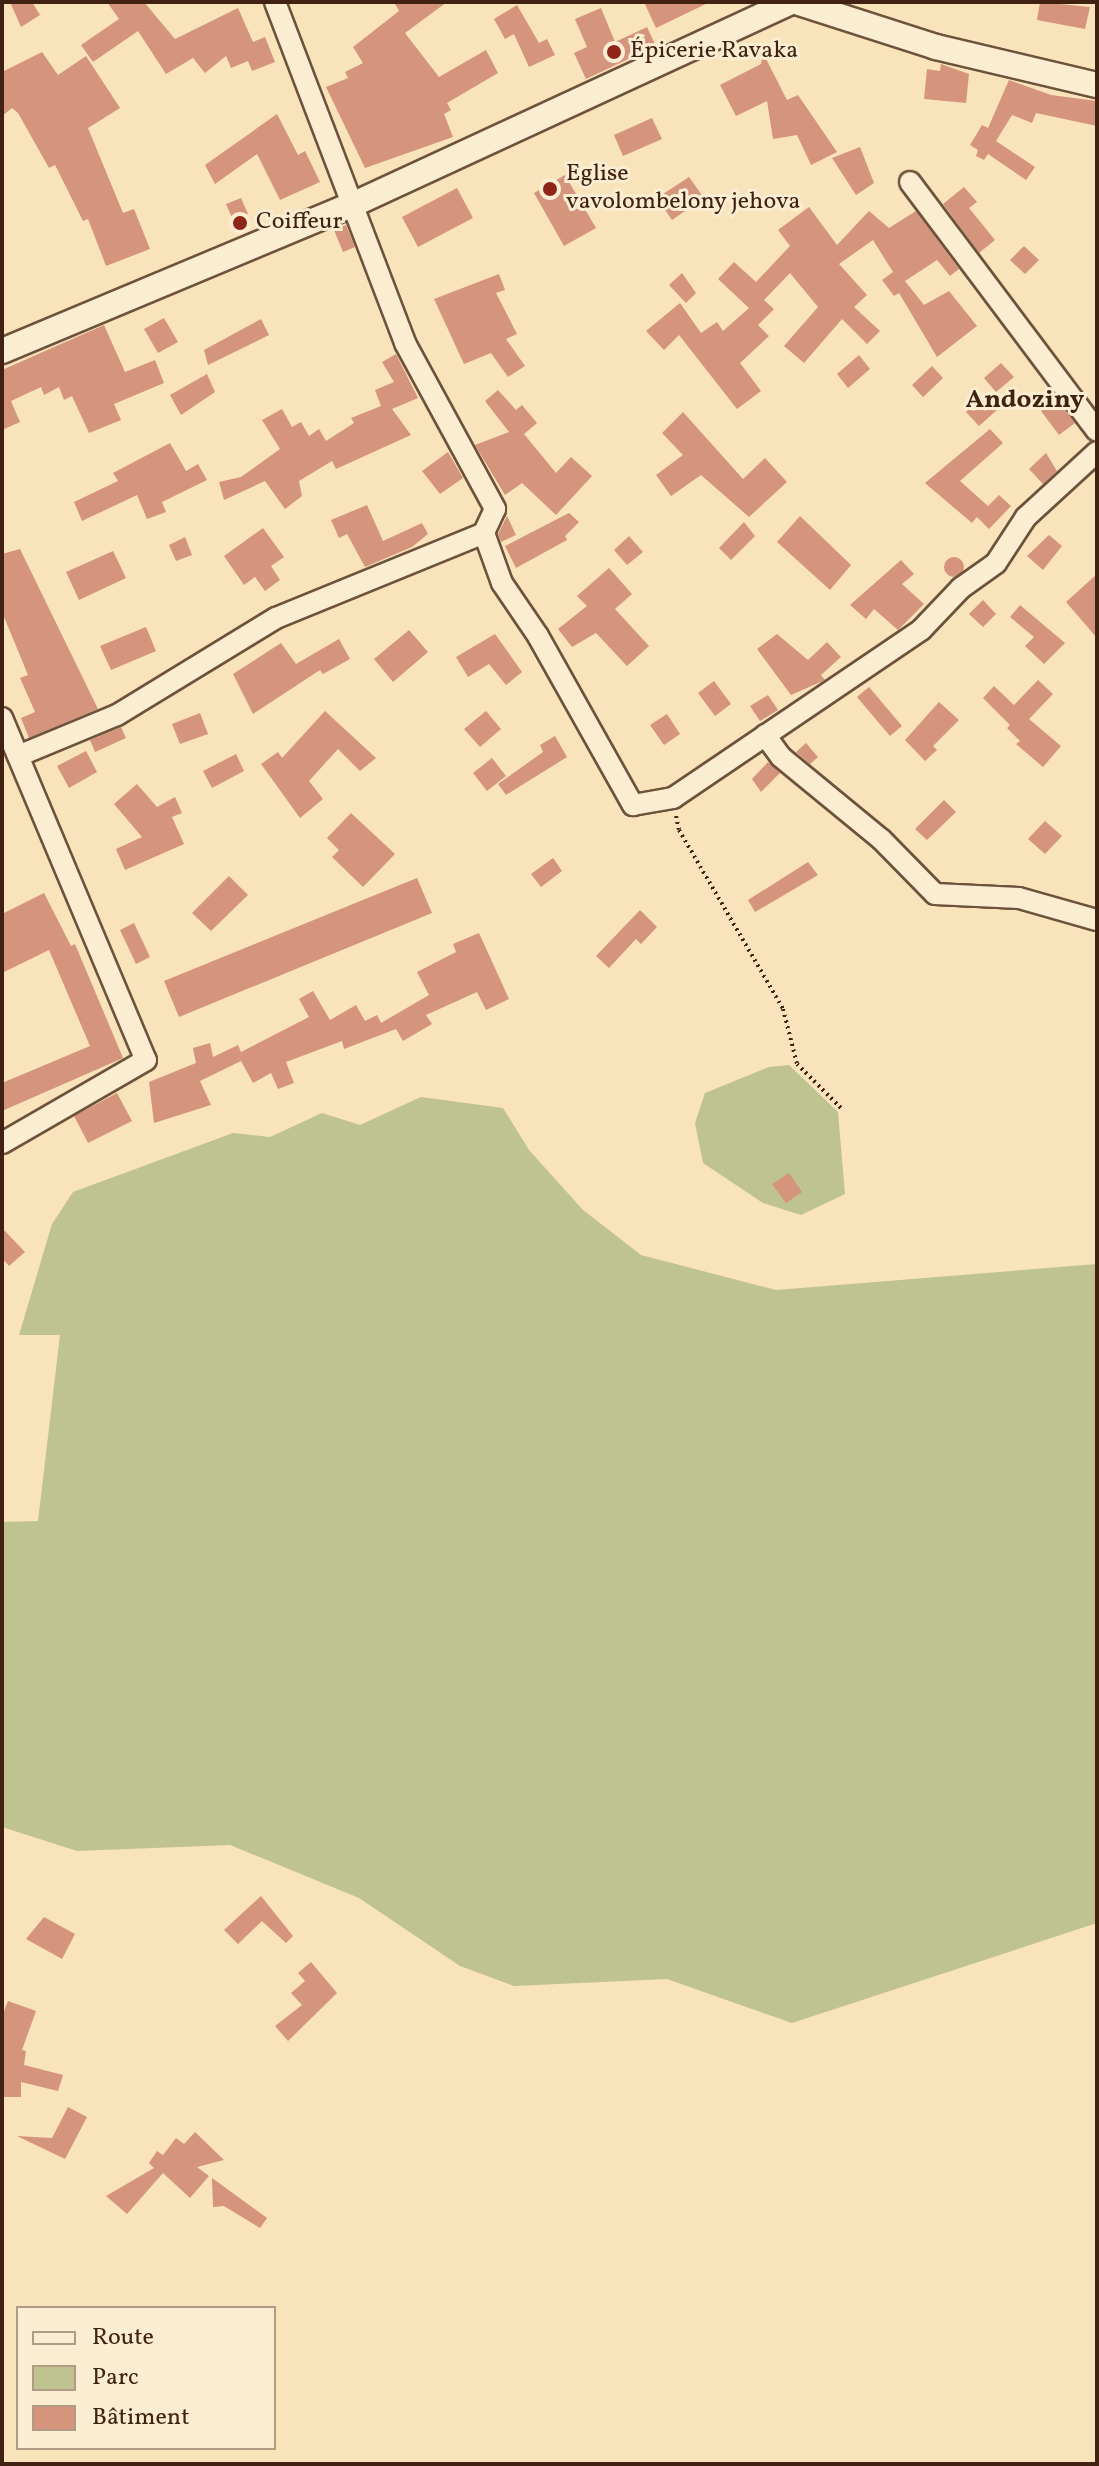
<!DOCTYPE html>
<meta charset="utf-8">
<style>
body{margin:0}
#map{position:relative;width:1099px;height:2466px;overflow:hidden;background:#f9e3ba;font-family:Vollkorn,serif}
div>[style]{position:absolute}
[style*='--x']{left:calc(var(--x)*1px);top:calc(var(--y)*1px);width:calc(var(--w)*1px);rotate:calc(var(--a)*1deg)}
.green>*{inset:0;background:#bfc38f}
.building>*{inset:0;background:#d5947c}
.round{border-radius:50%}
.path>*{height:4px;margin-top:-2px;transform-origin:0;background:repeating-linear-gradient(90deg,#402112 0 2px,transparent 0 6px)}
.roads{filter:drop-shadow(2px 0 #6e523c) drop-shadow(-2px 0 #6e523c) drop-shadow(0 2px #6e523c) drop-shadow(0 -2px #6e523c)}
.minor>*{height:20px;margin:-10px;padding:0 10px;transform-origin:10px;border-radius:10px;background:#fbedd2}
.tertiary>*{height:24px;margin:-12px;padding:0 12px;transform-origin:12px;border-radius:12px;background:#fbedd2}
.dots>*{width:22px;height:22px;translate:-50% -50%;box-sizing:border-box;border:4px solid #fbedd2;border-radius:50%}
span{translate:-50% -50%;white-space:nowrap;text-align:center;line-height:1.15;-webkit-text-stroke:6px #fbedd2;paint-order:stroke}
.poi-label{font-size:24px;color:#402112}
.left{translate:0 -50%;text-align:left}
.neighbourhood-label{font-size:26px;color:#402112;font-weight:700}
.frame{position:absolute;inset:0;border:4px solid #402112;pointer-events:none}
.legend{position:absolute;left:16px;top:2306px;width:260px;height:144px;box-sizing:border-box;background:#fbedd2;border:2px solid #b09b85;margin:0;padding:10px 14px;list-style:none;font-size:24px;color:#402112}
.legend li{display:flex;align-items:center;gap:16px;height:40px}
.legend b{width:40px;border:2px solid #b09b85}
</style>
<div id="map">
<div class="green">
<i style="clip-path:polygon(789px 1065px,838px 1112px,845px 1194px,801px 1215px,763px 1203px,703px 1163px,695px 1123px,705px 1093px,769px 1067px)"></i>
<i style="clip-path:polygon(421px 1097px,503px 1108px,529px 1150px,583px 1210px,641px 1255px,776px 1290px,1097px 1264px,1097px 1923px,792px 2023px,667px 1979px,514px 1986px,460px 1966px,359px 1898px,230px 1845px,77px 1851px,2px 1827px,2px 1522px,38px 1521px,60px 1335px,19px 1335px,52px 1224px,73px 1192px,233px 1133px,270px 1137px,322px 1113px,360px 1125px)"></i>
</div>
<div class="building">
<i style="clip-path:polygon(10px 2px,32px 2px,40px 15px,21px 27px)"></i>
<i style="clip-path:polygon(107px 2px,144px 2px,175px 39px,238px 8px,253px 42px,265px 37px,275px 62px,252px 71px,248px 61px,231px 68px,226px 56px,205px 73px,193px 58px,166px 74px,138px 31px,93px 62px,81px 45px,119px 19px)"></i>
<i style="clip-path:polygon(394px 2px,447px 2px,405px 33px,439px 77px,486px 50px,498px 73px,447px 103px,451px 110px,444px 114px,453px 137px,365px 168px,326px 87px,348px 78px,345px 72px,363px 63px,353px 47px,399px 11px)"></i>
<i style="clip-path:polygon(644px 2px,710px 2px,656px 28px)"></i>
<i style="clip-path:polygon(1040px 2px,1090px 7px,1085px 29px,1037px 20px)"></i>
<i style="clip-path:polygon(517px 5px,539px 43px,547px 39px,555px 55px,529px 67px,514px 34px,505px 39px,494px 19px)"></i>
<i style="clip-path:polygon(601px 8px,615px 42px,647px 27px,656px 46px,586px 79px,574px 53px,587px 47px,575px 19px)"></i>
<i style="clip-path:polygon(42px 52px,58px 75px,86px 56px,120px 108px,88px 128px,123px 213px,134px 209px,150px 249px,106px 266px,88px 219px,83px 221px,55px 165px,49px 168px,18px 113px,12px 108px,2px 116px,2px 72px)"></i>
<i style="clip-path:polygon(763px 53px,787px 100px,798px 95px,837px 152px,811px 165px,797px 135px,773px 139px,767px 101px,736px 116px,720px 85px,761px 64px)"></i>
<i style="clip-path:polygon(941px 64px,969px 74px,966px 103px,924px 99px,927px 69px,940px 71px)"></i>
<i style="clip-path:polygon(1009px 80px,1051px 95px,1097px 101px,1097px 126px,1036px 113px,1032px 123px,1012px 115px,996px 141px,1035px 167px,1026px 180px,988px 154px,984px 160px,976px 156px,978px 150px,970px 145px,982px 125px,988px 128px)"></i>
<i style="clip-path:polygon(277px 114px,298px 155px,305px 151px,320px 182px,280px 200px,257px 154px,215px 184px,205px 165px)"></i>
<i style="clip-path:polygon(652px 118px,662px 139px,623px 156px,614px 135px)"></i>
<i style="clip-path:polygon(860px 147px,874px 183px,856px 195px,832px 158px)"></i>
<i style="clip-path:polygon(565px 175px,596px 228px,564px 246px,534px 193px)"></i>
<i style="clip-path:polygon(689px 177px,704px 198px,672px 220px,657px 198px)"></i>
<i style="clip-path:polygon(964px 187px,977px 202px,969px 208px,995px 240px,979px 253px,943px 204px)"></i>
<i style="clip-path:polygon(457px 188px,473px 218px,418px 247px,402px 217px)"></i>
<i style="clip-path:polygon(241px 198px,248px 214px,233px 220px,226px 204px)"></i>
<i style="clip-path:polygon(809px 207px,837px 245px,869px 211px,889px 228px,916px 211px,959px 269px,950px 276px,937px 260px,905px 281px,924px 305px,949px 291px,977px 326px,937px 357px,899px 293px,894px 296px,882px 280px,893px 272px,873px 240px,839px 264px,867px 295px,854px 307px,880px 331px,867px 344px,842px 319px,804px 363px,784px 346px,818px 307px,790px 273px,764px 300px,774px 309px,758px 325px,769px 336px,740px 363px,761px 391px,737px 409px,679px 335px,664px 350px,646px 331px,680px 303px,701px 333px,717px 322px,723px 331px,749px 308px,718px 279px,734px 262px,756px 282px,790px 246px,778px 230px)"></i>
<i style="clip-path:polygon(346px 225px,355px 247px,343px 252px,334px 230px)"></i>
<i style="clip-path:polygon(1024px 246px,1039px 260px,1025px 274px,1010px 260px)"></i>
<i style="clip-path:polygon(682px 273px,696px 293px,686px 303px,669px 285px)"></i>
<i style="clip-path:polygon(499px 274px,505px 290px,496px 293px,517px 334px,506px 339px,525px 366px,508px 377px,491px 353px,464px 364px,434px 299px)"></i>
<i style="clip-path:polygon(164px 318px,178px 342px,158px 353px,144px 329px)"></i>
<i style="clip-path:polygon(261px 319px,269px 335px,208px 365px,204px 350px)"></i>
<i style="clip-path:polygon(104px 325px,125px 372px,155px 360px,164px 383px,114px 404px,121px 420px,89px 433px,72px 396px,64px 400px,59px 387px,44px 395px,41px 387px,11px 401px,20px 422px,2px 430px,2px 370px)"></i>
<i style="clip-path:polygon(396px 354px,418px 398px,392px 409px,411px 435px,336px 469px,332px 461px,299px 481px,302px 496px,285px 509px,265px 481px,224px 500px,219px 482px,241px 477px,280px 449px,262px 420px,282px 409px,292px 427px,301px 422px,309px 436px,319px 429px,326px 441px,354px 423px,351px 418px,381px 406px,375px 390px,394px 382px,382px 362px)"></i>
<i style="clip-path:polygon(859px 355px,870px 369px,848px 388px,837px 374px)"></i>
<i style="clip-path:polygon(1001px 363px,1014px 377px,996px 392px,984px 378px)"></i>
<i style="clip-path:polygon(932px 366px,943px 378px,923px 397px,912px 385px)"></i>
<i style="clip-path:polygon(207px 374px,215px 392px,181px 415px,170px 395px)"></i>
<i style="clip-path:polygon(498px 390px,516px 410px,522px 405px,537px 423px,524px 434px,556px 473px,571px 457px,592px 476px,556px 515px,522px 483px,505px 495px,475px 445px,509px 432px,485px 401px)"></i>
<i style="clip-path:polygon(984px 396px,997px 410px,979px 426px,966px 412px)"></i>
<i style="clip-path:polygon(1056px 399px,1075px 423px,1059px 435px,1041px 411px)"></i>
<i style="clip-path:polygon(683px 412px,743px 479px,765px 458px,787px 482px,749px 517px,701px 475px,671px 496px,656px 475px,683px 455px,662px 433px)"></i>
<i style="clip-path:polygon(990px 429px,1003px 443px,960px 481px,988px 506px,999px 495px,1011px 506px,989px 529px,977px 517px,972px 523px,925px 483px)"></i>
<i style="clip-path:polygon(170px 443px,186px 471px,198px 464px,207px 480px,162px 502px,166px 512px,147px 519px,137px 495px,82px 521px,74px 502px,118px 481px,113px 473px)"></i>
<i style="clip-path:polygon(448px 452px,463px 478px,440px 494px,422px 471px)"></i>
<i style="clip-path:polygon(1046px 453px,1057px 471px,1043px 484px,1029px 469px)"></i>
<i style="clip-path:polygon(367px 505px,383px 541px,422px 523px,428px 534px,412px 547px,365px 567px,347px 534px,339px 538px,331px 520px)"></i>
<i style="clip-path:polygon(569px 513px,579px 522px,565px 536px,567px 540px,516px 568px,505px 546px)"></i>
<i style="clip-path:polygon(507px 516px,516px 535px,501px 542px,498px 534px)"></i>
<i style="clip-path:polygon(800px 516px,851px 565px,830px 590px,777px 542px)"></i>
<i style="clip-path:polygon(744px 522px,755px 536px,731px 560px,719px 548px)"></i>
<i style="clip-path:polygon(263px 528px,284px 557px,271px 566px,280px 580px,265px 591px,255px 577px,244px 585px,224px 556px)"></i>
<i style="clip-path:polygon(1049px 535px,1062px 546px,1043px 570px,1027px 556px)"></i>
<i style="clip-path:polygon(629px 536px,643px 552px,627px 565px,614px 550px)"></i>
<i style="clip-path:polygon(185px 537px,192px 555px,176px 561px,169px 545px)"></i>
<i style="clip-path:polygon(20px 549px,98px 709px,29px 738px,21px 718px,35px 712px,20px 678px,28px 675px,2px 612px,2px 554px)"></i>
<i style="clip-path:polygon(113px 551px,126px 578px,79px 600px,66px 572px)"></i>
<i class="round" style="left:944px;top:557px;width:20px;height:20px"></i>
<i style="clip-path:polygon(901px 560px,914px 574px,902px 584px,924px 604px,898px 630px,874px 609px,866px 619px,850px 605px)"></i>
<i style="clip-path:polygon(609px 568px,632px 594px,615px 609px,649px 646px,627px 666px,596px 633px,572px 647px,558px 629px,587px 606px,577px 596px)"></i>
<i style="clip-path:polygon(1097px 574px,1097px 638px,1066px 602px)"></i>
<i style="clip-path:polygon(983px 600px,996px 614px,983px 627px,969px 614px)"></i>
<i style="clip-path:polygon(1020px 605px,1065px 643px,1044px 664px,1025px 646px,1034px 637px,1010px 617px)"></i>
<i style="clip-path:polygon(146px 627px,156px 651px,111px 670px,100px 646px)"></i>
<i style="clip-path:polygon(409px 630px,428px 652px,393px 682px,374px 659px)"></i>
<i style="clip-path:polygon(495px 634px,522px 672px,506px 685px,489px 664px,468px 677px,456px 657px)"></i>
<i style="clip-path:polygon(777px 634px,808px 660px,827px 642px,841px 657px,821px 675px,825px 680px,791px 695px,757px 649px)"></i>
<i style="clip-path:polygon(339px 639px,350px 659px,323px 674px,320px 670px,253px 714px,233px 674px,281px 643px,296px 664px)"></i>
<i style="clip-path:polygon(1038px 680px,1053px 694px,1029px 719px,1061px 746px,1043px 767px,1016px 744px,1020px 741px,1007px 728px,1010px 725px,983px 698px,994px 686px,1014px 705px)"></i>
<i style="clip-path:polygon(714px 681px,731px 704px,715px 716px,698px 693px)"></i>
<i style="clip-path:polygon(869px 687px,902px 726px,890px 736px,857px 697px)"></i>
<i style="clip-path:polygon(768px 695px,778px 710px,760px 721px,750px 706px)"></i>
<i style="clip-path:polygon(939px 702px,959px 720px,933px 746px,937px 750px,925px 761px,905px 740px)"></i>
<i style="clip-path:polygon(325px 711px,376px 758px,360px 771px,338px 749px,309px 781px,323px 799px,300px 818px,261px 764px,278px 752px,282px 758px)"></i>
<i style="clip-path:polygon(486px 711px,501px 729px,480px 747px,464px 729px)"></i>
<i style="clip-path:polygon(200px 713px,208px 734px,180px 744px,172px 724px)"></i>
<i style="clip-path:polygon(667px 714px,680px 734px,664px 745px,650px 725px)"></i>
<i style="clip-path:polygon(121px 727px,126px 738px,95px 752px,90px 740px)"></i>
<i style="clip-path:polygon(555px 736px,567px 757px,506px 795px,498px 784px,543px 752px,540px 745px)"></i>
<i style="clip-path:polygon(806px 743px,818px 757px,810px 764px,796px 752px)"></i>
<i style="clip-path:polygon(86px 751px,97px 772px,69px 788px,57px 766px)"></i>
<i style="clip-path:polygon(236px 754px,244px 771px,212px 788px,203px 771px)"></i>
<i style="clip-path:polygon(492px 758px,506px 776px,487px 791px,473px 773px)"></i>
<i style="clip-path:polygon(768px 762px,780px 773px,761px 792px,752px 779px)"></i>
<i style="clip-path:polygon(137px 784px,157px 807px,175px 797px,182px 813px,172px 817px,184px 844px,125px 870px,116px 849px,142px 837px,114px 804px)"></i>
<i style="clip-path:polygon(944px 800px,956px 812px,927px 840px,915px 829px)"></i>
<i style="clip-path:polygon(351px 813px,395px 854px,363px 887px,332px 857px,339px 850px,327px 838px)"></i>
<i style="clip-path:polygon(1045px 821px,1062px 836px,1045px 854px,1028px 839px)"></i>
<i style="clip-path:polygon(553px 858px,562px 871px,541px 887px,531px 874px)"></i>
<i style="clip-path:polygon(808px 862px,818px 875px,755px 912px,748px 900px)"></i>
<i style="clip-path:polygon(229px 876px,248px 895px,211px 931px,192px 913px)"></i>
<i style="clip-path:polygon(417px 878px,432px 913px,179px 1017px,164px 981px)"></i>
<i style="clip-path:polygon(44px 893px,71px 946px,75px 944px,123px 1058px,2px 1111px,2px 1083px,90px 1046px,49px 950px,2px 973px,2px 914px)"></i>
<i style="clip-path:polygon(640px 910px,657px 927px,641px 944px,636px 939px,609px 968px,596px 956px)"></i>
<i style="clip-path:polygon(134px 923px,150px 957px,136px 964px,120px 930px)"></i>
<i style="clip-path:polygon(479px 933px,509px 999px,486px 1010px,477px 992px,426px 1015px,432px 1024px,403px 1041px,396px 1029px,344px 1049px,342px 1041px,286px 1062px,294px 1083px,278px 1089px,271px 1073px,253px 1083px,241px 1061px,200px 1081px,211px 1105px,154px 1123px,149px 1082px,196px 1063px,193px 1048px,210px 1043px,213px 1057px,238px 1045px,241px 1052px,309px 1017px,299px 999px,313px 991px,330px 1020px,356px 1005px,365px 1021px,377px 1015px,381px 1023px,429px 995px,417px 972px,456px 952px,453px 944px)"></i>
<i style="clip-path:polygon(117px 1093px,132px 1121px,88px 1143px,74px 1116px)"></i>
<i style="clip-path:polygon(789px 1173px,802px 1192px,786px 1203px,772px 1184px)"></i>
<i style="clip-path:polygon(2px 1228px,25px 1252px,9px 1266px,2px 1258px)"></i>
<i style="clip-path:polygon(261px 1896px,293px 1936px,286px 1943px,262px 1921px,238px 1944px,224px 1930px)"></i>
<i style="clip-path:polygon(44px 1917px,75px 1934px,62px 1959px,26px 1939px)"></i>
<i style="clip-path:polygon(311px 1962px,337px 1993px,288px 2041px,275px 2026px,302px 2005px,291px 1993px,305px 1981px,298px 1973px)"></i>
<i style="clip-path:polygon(8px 2001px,36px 2011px,22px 2050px,26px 2051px,24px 2065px,63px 2075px,58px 2091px,21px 2082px,21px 2097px,2px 2097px,2px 2016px)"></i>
<i style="clip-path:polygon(68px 2107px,87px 2117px,65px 2159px,17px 2136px,52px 2138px)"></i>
<i style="clip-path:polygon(195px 2132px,224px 2160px,197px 2167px,209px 2176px,190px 2198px,163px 2173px,127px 2214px,106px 2196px,154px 2168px,149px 2163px,157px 2151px,163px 2155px,176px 2138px,184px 2144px)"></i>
<i style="clip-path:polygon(212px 2178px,267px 2218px,260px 2228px,224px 2206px,213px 2207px)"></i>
</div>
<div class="path">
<i style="--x:676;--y:816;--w:14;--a:78"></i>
<i style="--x:679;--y:830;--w:207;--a:59.8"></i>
<i style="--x:783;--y:1009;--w:57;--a:75.7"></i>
<i style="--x:797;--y:1064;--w:64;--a:45"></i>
</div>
<div class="roads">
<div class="minor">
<i style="--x:275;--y:2;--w:365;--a:69.1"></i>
<i style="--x:405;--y:343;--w:189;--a:61.5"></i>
<i style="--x:495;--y:509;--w:26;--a:115"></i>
<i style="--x:910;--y:182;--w:311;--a:53.1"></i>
<i style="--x:2;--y:718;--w:371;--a:67.2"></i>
<i style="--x:146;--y:1060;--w:166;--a:150"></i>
<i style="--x:765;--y:735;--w:27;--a:54"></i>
<i style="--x:781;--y:757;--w:129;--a:39.4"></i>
<i style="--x:881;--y:839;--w:77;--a:45.5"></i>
<i style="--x:935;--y:894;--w:84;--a:2.7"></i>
<i style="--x:1019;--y:898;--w:81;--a:15.8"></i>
<i style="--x:18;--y:756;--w:107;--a:-22.5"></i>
<i style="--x:117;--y:715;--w:186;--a:-31.4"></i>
<i style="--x:276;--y:618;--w:225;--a:-22.2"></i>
<i style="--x:484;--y:533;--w:53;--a:70.2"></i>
<i style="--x:502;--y:583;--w:64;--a:55.8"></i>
<i style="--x:538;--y:636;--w:194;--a:60.7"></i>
<i style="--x:633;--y:805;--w:41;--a:-9.9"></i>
<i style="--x:673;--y:798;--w:300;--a:-34.1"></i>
<i style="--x:921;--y:630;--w:58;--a:-46.4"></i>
<i style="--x:961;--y:588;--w:43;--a:-35.5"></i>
<i style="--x:996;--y:563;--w:55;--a:-56.9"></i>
<i style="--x:1026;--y:517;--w:96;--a:-42.5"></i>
</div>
<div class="tertiary">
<i style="--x:796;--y:2;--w:147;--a:17.8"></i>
<i style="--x:936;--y:47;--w:165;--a:13.3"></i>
<i style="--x:2;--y:351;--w:381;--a:-22.7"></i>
<i style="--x:354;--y:204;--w:481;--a:-24.8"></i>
</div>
</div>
<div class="dots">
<i style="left:614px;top:52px;background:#8f2418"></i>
<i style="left:550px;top:189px;background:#8f2418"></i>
<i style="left:240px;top:223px;background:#8f2418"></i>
</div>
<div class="poi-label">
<span class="left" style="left:630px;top:52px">Épicerie Ravaka</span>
<span class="left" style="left:566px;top:189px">Eglise<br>vavolombelony jehova</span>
<span class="left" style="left:256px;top:223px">Coiffeur</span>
</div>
<div class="neighbourhood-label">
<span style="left:1025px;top:401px">Andoziny</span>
</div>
<div class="frame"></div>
<ul class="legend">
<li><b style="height:10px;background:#fbedd2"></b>Route</li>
<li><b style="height:22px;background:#bfc38f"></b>Parc</li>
<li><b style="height:22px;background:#d5947c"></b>Bâtiment</li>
</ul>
</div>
